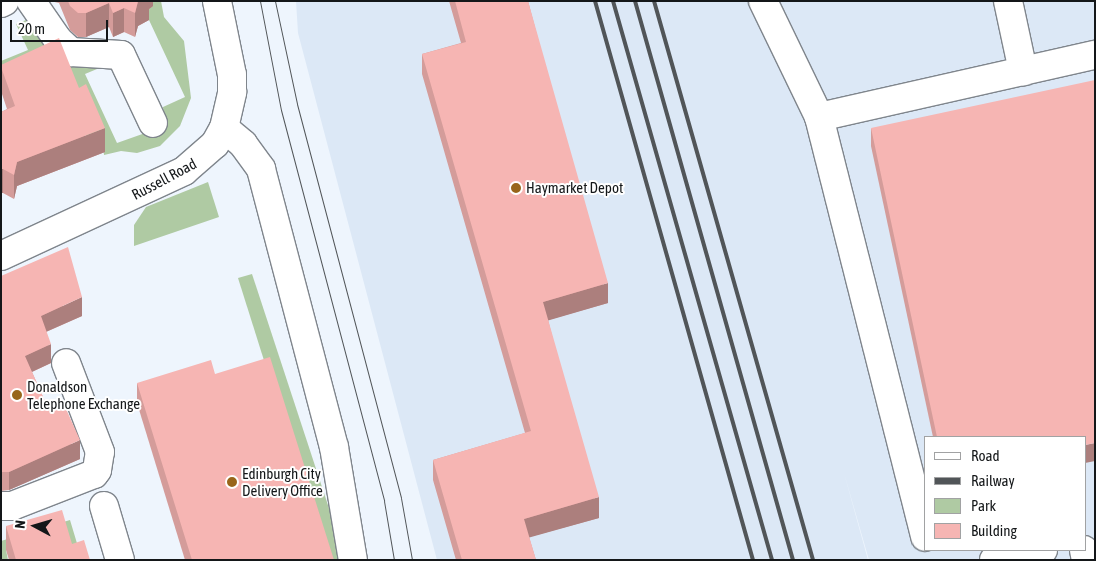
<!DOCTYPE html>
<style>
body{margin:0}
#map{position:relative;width:1096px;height:561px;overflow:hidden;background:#eef5fd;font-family:"Asap Condensed",sans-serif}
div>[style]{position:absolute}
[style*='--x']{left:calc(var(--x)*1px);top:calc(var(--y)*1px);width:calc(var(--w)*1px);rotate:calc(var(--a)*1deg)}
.built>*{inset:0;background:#dce8f6}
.green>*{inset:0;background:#afcaa3}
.roads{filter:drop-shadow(1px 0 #7f858c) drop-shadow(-1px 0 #7f858c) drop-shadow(0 1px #7f858c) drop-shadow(0 -1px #7f858c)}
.minor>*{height:28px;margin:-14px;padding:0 14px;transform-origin:14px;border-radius:14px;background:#fff}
.tram>*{height:1px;margin:-0.5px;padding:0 0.5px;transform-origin:0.5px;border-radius:0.5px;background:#515558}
.rail>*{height:4px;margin:-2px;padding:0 2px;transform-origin:2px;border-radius:2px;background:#515558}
.wall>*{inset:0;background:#d49c9a}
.shaded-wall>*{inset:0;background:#ac7f7d}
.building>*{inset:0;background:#f6b5b3}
.dots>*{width:14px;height:14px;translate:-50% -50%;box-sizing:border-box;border:2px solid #fff;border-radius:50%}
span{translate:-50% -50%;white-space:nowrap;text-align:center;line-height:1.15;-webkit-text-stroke:4px #fff;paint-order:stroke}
.street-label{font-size:15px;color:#141719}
.poi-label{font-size:15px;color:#141719}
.left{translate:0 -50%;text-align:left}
.frame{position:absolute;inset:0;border:2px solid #141719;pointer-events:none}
.legend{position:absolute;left:924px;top:436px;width:162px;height:115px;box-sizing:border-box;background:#fff;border:1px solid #a1a2a3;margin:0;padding:6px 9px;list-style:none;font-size:15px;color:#141719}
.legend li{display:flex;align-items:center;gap:10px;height:25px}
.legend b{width:25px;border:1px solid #a1a2a3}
.north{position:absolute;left:10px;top:501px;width:50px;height:50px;-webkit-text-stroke:4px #fff;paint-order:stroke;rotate:276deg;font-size:14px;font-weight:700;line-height:20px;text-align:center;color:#141719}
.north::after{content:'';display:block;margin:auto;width:18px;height:22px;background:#141719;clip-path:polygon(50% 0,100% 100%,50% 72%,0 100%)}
.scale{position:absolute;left:10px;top:20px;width:98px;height:22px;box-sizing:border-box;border:2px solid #141719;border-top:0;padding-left:6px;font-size:15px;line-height:18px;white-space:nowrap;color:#141719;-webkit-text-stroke:4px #fff;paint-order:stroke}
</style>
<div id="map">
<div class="built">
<i style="clip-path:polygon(evenodd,296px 1px,1095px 1px,1095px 560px,869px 560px,844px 473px,868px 560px,437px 560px,298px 33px,296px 1px,925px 437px,1085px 437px,1085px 550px,925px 550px,925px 437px)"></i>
</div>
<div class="green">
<i style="clip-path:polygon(151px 1px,161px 1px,164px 17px,184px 41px,191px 98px,180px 126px,160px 146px,137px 153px,121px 151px,104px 155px,103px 145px,1px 89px,1px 61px,28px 50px,16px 24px,26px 20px,47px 49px,109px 64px,85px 74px,117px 143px,165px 126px,163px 107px,185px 97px,149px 20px,147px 10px)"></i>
<i style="clip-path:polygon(208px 182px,219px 217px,134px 246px,134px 225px,146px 207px)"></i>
<i style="clip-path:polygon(252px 274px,346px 560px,327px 560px,238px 278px)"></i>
<i style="clip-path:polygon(70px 520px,82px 560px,6px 550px,8px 560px,1px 560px,1px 541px)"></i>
</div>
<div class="roads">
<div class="minor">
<i style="--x:31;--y:1;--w:47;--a:55.3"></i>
<i style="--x:58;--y:40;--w:18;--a:43"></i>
<i style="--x:71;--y:52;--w:50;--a:3.4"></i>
<i style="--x:121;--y:55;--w:75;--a:64.8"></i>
<i style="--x:763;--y:1;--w:129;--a:64.2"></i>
<i style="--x:819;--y:117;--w:283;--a:-12.7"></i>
<i style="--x:1008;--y:1;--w:72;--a:77.9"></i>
<i style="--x:1;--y:3;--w:4;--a:-27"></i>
<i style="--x:819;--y:117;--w:433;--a:75.8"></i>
<i style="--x:224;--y:128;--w:25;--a:40"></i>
<i style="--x:243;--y:144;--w:31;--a:54"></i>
<i style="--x:261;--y:169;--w:287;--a:75.3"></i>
<i style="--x:334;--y:447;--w:115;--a:80.5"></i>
<i style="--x:1;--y:256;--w:202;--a:-24.9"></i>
<i style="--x:184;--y:171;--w:41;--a:-41.1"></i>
<i style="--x:215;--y:144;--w:18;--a:-61"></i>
<i style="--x:224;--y:128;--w:37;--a:-77"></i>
<i style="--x:232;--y:92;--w:17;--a:-90"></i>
<i style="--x:232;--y:75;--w:76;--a:-101.5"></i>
<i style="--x:1;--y:506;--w:11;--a:0"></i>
<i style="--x:12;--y:506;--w:88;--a:-21.3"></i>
<i style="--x:94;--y:474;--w:5;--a:-53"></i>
<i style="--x:97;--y:470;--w:18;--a:-81"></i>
<i style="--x:100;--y:452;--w:95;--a:-110.9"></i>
<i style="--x:104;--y:506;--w:56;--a:73.5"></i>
<i style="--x:1084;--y:550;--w:10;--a:79"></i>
<i style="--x:994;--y:560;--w:50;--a:-11.5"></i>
</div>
</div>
<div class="tram">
<i style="--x:260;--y:1;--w:111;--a:79.1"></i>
<i style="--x:281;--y:110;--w:404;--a:75.2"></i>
<i style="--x:384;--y:501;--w:60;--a:80.4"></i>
<i style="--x:275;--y:1;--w:105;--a:77.9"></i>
<i style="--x:297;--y:104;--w:407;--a:75.2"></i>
<i style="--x:401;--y:498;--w:63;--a:79.9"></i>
</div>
<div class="rail">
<i style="--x:595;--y:1;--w:581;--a:74.22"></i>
<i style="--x:613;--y:1;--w:581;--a:74.12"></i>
<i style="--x:635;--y:1;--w:581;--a:74.22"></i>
<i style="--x:654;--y:1;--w:581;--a:74.12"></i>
</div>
<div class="wall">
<i style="clip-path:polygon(50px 1px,153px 1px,153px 6px,149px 9px,149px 20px,138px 26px,135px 37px,124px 32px,113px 37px,109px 27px,86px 37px,78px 37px,70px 30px,59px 3px)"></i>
<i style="clip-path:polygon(449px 1px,528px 1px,608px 303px,548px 320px,599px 518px,529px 537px,536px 560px,456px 560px,433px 480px,433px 460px,525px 433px,422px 74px,422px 54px,461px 43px)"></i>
<i style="clip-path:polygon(1px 65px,105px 152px,17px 186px,14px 199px,3px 193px,1px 193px,1px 112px,7px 109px,1px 91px)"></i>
<i style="clip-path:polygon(871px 128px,1085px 437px,933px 437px,871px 146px)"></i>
<i style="clip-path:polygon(1px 276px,82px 316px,46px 332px,51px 363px,32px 372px,47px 406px,80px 459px,9px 490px,1px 491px)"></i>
<i style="clip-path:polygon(137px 383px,334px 560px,185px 560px,137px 403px)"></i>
<i style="clip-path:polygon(6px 526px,72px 544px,90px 560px,9px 560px,6px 550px)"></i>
</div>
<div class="shaded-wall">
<i style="clip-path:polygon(153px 1px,153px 6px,149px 9px,149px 20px,138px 26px,135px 37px,135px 13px,138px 2px)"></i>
<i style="clip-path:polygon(109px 3px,109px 27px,86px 37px,86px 13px)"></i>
<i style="clip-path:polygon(124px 8px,124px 32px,113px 37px,113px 13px)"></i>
<i style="clip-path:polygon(105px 128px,105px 152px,17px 186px,14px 199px,14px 175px,17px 162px)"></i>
<i style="clip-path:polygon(1px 169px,3px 169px,3px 193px,1px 193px)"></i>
<i style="clip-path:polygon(608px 283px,608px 303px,543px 322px,543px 302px)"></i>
<i style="clip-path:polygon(82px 297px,82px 316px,41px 334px,41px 316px)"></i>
<i style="clip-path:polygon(51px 344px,51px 363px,25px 375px,25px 356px)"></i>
<i style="clip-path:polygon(80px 440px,80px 459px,9px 490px,9px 472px)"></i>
<i style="clip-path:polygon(1095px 443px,1095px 461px,1085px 463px,1085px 445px)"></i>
<i style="clip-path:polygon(599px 497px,599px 518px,524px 539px,524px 519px)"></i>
</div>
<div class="building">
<i style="clip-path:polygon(68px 1px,138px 1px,135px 13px,124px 8px,113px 13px,109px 3px,86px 13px,78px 13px,70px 6px)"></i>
<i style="clip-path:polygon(455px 1px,528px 1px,608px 283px,543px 302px,599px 497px,524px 519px,536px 560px,462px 560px,433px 460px,531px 431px,422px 54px,466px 42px)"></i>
<i style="clip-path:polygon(59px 38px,79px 88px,86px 84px,105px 128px,17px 162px,14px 175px,3px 169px,1px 169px,1px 112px,15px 106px,1px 67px,1px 65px)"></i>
<i style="clip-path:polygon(1095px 80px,1095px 443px,1085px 445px,1085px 437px,937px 437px,871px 128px)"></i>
<i style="clip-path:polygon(68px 247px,82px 297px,41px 316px,51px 344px,25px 356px,47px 406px,62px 400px,80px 440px,9px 472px,1px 472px,1px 276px)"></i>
<i style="clip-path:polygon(270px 357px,334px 560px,192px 560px,137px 383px,211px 360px,215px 374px)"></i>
<i style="clip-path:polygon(62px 510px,72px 544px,84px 540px,90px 560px,16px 560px,6px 526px)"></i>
</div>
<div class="dots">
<i style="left:516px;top:188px;background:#98651a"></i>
<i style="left:17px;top:395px;background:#98651a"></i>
<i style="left:232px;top:482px;background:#98651a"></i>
</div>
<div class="street-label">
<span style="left:164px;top:179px;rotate:-28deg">Russell Road</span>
</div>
<div class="poi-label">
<span class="left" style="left:526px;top:188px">Haymarket Depot</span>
<span class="left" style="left:27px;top:395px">Donaldson<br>Telephone Exchange</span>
<span class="left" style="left:242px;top:482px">Edinburgh City<br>Delivery Office</span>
</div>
<div class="frame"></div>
<ul class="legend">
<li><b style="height:6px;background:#fff"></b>Road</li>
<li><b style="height:6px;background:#515558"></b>Railway</li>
<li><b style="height:14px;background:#afcaa3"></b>Park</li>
<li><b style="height:14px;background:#f6b5b3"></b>Building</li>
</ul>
<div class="north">N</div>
<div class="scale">20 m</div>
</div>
